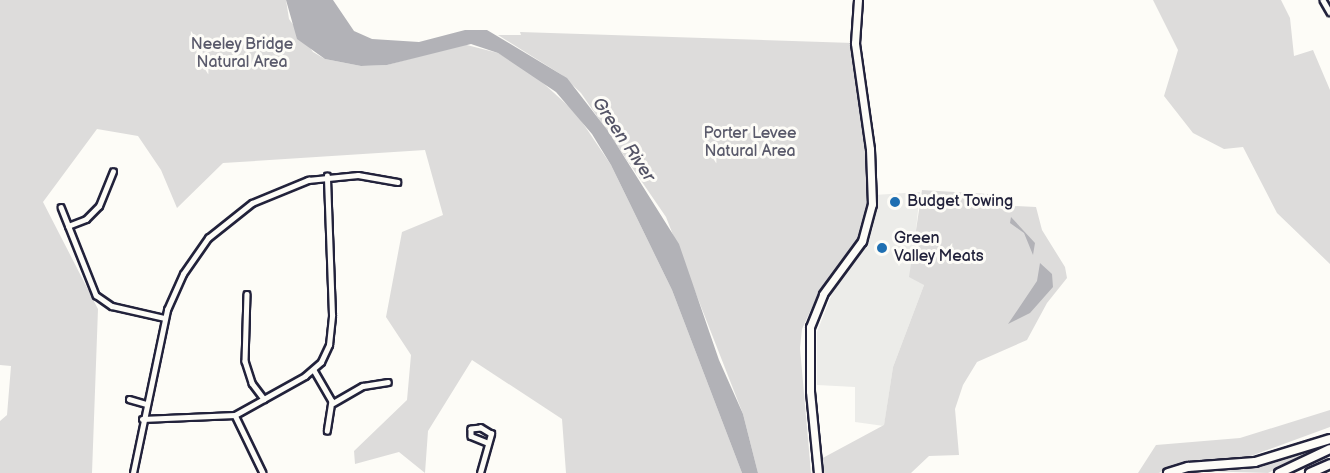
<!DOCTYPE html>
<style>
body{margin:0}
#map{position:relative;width:1330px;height:473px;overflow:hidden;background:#fdfcf7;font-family:"Balsamiq Sans",sans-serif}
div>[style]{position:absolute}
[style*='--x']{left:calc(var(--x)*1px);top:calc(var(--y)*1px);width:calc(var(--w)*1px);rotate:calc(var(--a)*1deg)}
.built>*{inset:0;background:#ecece9}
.green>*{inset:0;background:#dddcdb}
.water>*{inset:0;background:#b2b2b7}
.roads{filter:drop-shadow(2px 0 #22223b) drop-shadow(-2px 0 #22223b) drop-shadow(0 2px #22223b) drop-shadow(0 -2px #22223b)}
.street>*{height:4.5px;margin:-2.25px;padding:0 2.25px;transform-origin:2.25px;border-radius:2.25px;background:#fdfcf7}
.secondary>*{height:7px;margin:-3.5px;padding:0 3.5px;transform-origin:3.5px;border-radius:3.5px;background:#fdfcf7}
.highway>*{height:8px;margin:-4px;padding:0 4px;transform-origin:4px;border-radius:4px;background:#fdfcf7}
.dots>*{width:16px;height:16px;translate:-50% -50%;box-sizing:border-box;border:3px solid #fdfcf7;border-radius:50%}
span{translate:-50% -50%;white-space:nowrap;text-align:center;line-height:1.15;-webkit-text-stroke:6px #fdfcf7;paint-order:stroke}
.park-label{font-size:16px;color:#5a5a6b}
.poi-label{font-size:16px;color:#22223b}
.left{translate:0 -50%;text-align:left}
.water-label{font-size:18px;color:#545466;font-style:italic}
</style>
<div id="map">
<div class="built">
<i style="clip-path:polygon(920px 192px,915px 239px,924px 285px,893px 367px,884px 426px,855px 422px,855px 387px,817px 385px,817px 332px,833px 291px,873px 229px,874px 195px)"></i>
</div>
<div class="green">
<i style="clip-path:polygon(0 0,286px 0,289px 19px,313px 52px,325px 59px,361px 66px,387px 65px,463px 44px,498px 53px,531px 72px,576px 113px,611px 165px,672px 290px,742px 473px,566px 473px,562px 419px,472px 360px,428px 431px,425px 473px,399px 452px,355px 464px,354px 451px,407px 400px,411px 355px,386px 317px,402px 232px,443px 215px,425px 150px,223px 163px,177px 208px,161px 170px,138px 136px,97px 129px,43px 202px,98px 309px,92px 473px,0 473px,0 421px,7px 415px,11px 366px,0 365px)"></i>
<i style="clip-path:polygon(1153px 0,1281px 0,1290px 18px,1294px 56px,1313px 50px,1330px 90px,1330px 264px,1277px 213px,1243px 147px,1224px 149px,1193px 133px,1164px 96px,1178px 50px)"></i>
<i style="clip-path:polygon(520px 32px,853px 43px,868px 152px,869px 206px,858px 239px,820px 290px,802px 329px,800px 348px,811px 473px,758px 473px,743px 414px,666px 217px,581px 93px,562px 75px,498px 35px,521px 35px)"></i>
<i style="clip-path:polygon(922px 190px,988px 194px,993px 205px,1036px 207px,1042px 230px,1065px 267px,1067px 278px,1047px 303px,1027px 340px,977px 362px,963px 385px,955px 409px,959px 455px,929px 456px,911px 473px,822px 473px,819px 460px,884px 425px,893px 367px,924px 285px,909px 277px)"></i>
<i style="clip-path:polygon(1330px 410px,1330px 427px,1248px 457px,1172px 465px,1159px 473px,1138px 473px,1156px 445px,1240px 438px)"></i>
<i style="clip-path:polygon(1321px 445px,1268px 473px,1197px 471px,1249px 468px)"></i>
</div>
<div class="water">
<i style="clip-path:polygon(286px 0,333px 0,354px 31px,372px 39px,419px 42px,465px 30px,487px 30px,567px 78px,608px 131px,679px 244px,719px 360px,743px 414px,758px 473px,742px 473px,672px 290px,611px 165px,592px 134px,556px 92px,498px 53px,471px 44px,387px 65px,361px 66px,325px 59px,297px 39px)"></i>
<i style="clip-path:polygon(1011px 217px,1035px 243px,1033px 255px,1024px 233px,1010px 223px)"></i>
<i style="clip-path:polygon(1040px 263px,1052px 274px,1053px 287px,1030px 313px,1008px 324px,1037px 281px)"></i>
</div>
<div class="roads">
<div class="street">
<i style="--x:1323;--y:0;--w:14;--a:60"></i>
<i style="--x:61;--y:207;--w:95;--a:68.3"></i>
<i style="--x:96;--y:295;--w:19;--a:35"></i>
<i style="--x:112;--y:306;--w:54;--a:12.8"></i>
<i style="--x:68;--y:226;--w:19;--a:-21"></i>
<i style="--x:86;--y:219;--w:18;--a:-45"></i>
<i style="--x:99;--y:206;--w:37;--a:-68"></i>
<i style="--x:247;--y:294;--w:67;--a:91.7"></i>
<i style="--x:245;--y:361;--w:23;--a:72"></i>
<i style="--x:252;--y:383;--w:20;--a:53"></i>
<i style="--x:314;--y:370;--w:36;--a:60"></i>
<i style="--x:332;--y:401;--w:30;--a:99"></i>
<i style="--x:129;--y:399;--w:18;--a:16"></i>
<i style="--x:333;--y:403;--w:34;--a:-30"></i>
<i style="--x:363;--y:386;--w:25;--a:-9"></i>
<i style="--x:235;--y:415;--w:64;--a:64.2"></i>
<i style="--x:142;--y:419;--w:93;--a:-2.5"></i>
<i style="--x:235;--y:415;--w:80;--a:-29.1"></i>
<i style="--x:305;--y:376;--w:21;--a:-41"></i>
<i style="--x:321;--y:362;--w:19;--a:-65"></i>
<i style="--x:329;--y:345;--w:30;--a:-84"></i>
<i style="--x:332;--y:315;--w:139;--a:-92.1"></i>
<i style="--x:133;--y:473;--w:167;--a:-78.2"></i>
<i style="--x:167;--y:310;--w:39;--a:-66"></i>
<i style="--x:183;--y:274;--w:44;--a:-55.2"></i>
<i style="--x:208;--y:238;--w:56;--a:-38.5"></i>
<i style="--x:252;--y:203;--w:61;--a:-22.3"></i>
<i style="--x:308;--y:180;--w:50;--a:-5.7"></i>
<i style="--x:358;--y:175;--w:40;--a:10"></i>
<i style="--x:480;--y:473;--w:41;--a:-74.2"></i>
<i style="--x:491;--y:434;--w:12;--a:-149"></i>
<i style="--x:481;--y:428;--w:10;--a:174"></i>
<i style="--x:471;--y:429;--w:7;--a:90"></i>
<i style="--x:471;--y:436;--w:18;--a:22"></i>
</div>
<div class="secondary">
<i style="--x:818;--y:473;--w:82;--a:-95.6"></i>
<i style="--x:810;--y:391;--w:64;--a:-90"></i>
<i style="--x:810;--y:327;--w:35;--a:-68"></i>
<i style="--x:823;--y:294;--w:66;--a:-53.7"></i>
<i style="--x:862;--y:241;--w:38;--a:-75"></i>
<i style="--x:872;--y:204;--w:55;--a:-92.1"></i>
<i style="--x:870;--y:149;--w:107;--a:-98.1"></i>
<i style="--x:855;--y:43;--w:43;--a:-86"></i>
</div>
<div class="highway">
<i style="--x:1168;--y:473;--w:21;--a:-17"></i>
<i style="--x:1188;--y:467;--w:67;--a:-4.3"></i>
<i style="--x:1255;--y:462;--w:78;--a:-17"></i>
<i style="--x:1279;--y:473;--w:56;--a:-25.2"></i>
<i style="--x:1310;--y:473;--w:22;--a:-24"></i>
</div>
</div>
<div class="dots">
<i style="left:895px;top:202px;background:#1f6fb2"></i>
<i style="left:882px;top:248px;background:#1f6fb2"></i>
</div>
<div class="park-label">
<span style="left:242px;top:54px">Neeley Bridge<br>Natural Area</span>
<span style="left:750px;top:143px">Porter Levee<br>Natural Area</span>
</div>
<div class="poi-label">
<span class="left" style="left:907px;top:202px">Budget Towing</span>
<span class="left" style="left:894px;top:248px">Green<br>Valley Meats</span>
</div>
<div class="water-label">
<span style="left:623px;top:140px;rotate:56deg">Green River</span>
</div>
</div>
